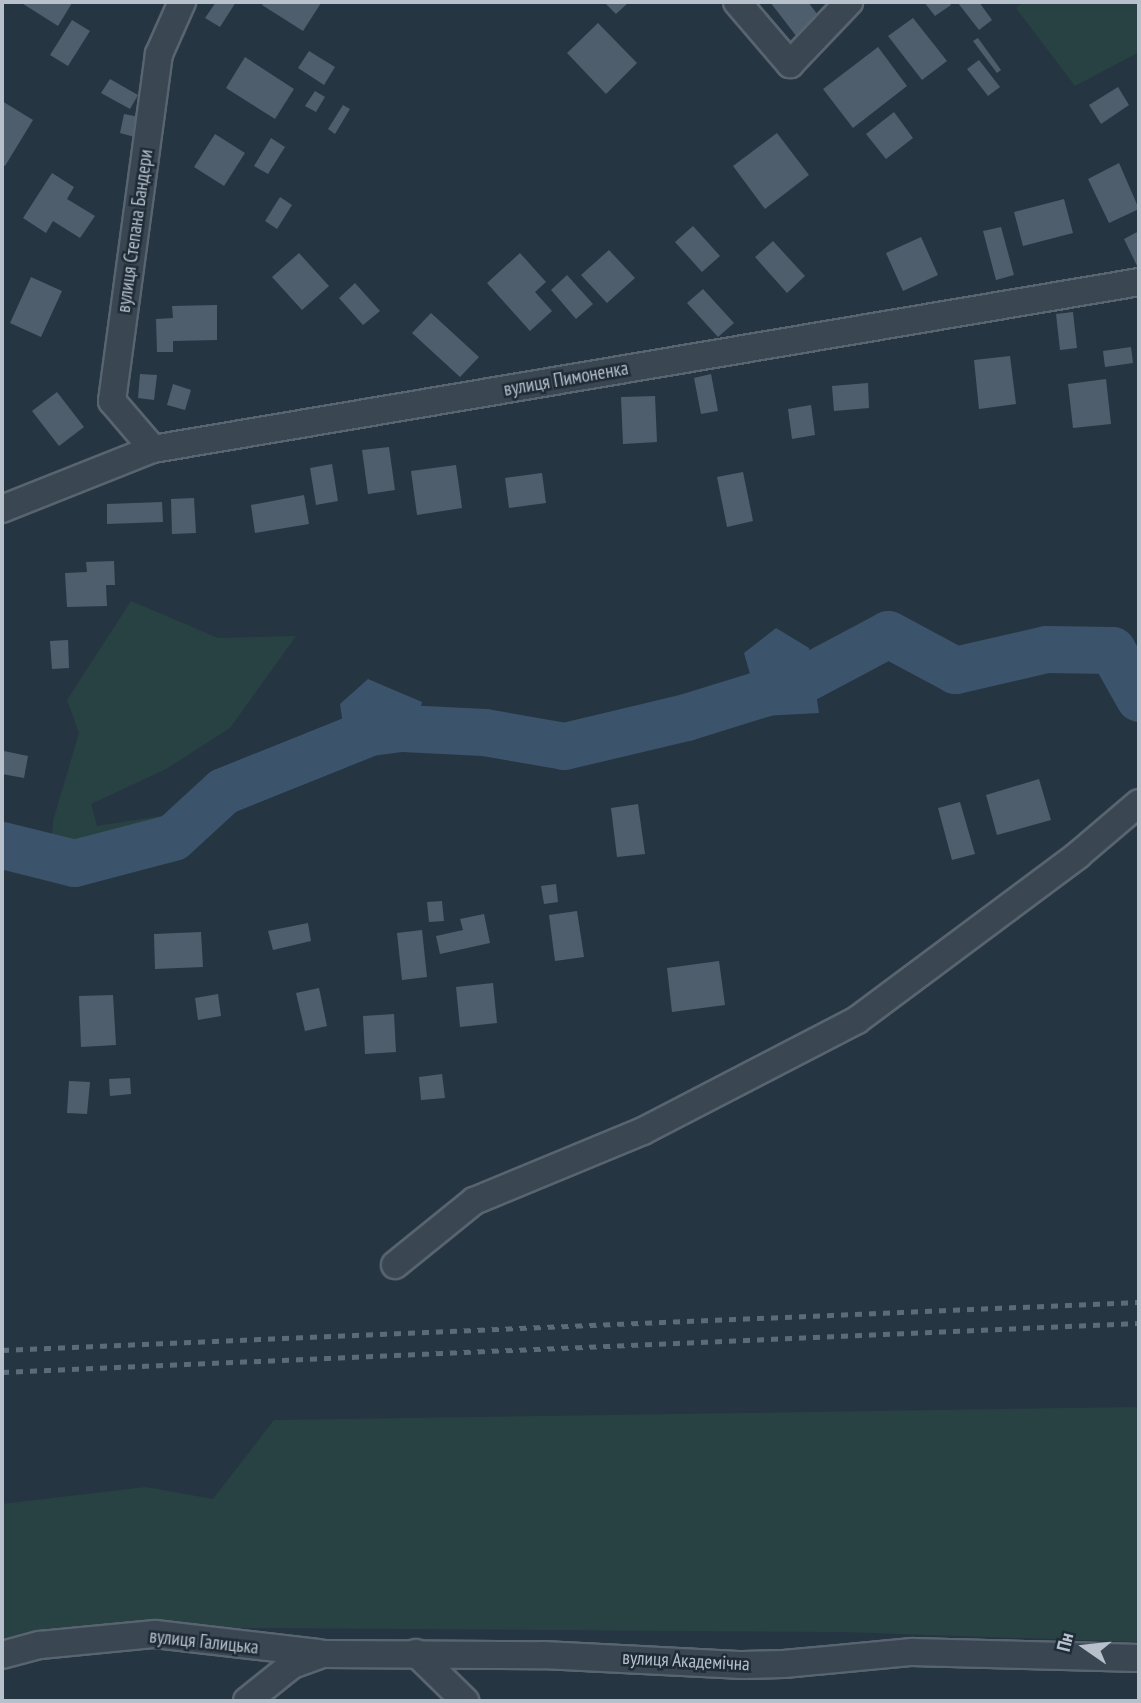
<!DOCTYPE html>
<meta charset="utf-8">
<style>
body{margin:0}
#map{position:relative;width:1141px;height:1703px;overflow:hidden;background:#263542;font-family:"PT Sans Narrow",sans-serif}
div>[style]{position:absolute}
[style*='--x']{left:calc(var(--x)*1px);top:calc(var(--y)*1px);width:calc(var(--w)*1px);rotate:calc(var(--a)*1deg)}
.green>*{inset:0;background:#284243}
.water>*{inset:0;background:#3b546b}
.river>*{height:47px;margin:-23.5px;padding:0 23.5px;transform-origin:23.5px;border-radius:23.5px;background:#3b546b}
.building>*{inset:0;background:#4f5e6d}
.roads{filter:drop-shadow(2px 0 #58646f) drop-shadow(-2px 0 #58646f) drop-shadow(0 2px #58646f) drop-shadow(0 -2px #58646f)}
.street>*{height:26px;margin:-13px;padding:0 13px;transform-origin:13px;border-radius:13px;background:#3a4652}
.rail>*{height:5px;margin-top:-2.5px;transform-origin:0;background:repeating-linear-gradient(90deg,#5c6b79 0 7px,transparent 0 14px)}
span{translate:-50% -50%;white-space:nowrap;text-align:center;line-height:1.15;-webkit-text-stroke:5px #1f2b37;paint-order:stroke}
.street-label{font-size:19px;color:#b7c1cc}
.frame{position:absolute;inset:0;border:4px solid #b7c1cc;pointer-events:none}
.north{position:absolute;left:1050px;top:1612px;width:70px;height:70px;-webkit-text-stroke:5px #1f2b37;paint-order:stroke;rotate:284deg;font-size:19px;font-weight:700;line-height:28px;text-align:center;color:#b7c1cc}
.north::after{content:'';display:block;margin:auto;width:24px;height:32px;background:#b7c1cc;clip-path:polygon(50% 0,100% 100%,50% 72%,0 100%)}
</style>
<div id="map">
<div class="green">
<i style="clip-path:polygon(1024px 2px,1139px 2px,1139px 52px,1075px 86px,1016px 8px)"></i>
<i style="clip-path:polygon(131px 601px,218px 638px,296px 636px,230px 728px,166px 769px,91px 804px,97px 826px,180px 813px,158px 859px,48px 876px,53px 821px,79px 733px,67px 700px)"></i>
<i style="clip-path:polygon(1139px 1407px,1139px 1642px,842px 1632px,92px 1627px,2px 1646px,2px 1504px,146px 1487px,213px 1499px,274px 1420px)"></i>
</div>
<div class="water">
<i style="clip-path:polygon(776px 628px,809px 648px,819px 713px,762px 716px,744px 653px)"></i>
<i style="clip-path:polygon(368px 679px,422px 702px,410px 751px,348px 759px,340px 704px)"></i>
</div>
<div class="river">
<i style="--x:2;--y:845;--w:74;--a:14"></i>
<i style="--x:74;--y:863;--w:102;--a:-14.7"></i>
<i style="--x:173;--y:837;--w:68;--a:-42.6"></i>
<i style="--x:223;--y:791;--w:171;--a:-21.9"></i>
<i style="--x:382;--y:727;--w:102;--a:2.8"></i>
<i style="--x:484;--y:732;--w:81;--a:9.9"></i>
<i style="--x:564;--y:746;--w:125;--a:-13.4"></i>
<i style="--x:686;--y:717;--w:115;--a:-17.2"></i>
<i style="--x:796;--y:683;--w:104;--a:-28"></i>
<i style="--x:888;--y:634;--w:76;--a:28.2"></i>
<i style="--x:955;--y:670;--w:93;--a:-13"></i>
<i style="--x:1046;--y:649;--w:66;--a:0.9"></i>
<i style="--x:1112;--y:650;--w:55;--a:60.6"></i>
</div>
<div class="building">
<i style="clip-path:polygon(20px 2px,70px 2px,72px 3px,58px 26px)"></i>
<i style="clip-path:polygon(216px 2px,236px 2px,220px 27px,205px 18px)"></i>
<i style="clip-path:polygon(264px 2px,320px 2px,321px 3px,303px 31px,262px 5px)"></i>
<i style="clip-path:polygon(604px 2px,629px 2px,616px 14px)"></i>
<i style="clip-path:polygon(770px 2px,808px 2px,821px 19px,797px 37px)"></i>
<i style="clip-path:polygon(924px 2px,949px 2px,951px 5px,935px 16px)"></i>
<i style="clip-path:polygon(979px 2px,992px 20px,979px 30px,958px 3px)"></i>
<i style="clip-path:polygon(913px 18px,947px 61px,922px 80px,888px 36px)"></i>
<i style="clip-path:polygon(72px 20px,90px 31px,68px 66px,50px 55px)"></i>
<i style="clip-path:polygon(598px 23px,637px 63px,606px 94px,567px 53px)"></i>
<i style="clip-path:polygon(978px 38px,1001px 70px,997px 73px,973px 41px)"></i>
<i style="clip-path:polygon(878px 47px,907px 86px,853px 128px,823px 89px)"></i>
<i style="clip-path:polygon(309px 51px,335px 67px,324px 85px,298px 68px)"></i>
<i style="clip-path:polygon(245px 57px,294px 89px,275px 119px,226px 88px)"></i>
<i style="clip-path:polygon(979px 60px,1000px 87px,988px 96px,967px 69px)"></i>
<i style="clip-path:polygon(110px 79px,138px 95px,130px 109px,101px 93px)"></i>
<i style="clip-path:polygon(1118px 87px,1129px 105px,1101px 124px,1089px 105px)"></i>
<i style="clip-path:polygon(315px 91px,325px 97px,316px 112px,305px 106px)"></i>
<i style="clip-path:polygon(2px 101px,33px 120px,5px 166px,2px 164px)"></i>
<i style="clip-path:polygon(343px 105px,350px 109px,335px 134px,328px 129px)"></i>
<i style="clip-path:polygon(894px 112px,913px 138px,886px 159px,866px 134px)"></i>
<i style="clip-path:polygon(124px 114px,139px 117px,135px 137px,120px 133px)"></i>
<i style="clip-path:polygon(777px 133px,809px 175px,765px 209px,733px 166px)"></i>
<i style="clip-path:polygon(215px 134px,245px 153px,224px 186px,194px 167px)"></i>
<i style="clip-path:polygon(271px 138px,285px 147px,268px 174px,254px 166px)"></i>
<i style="clip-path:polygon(1119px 163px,1139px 209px,1109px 223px,1088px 179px)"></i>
<i style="clip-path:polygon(52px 173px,74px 187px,67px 199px,95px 216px,80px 238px,53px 221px,46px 233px,23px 218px)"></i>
<i style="clip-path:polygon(280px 197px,292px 205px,277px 229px,265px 221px)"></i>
<i style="clip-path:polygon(1064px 199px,1073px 233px,1023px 246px,1014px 212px)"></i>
<i style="clip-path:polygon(693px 226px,720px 256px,702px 272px,675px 242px)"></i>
<i style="clip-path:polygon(1001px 227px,1014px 275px,996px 280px,983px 231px)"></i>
<i style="clip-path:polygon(1139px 231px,1139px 270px,1124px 239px)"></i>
<i style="clip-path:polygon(921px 237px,938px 275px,903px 291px,886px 253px)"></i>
<i style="clip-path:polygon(773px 241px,805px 276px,787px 293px,755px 257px)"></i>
<i style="clip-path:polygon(609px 250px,635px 278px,607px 303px,581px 275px)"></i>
<i style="clip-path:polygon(299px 253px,329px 286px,302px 310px,272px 277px)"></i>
<i style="clip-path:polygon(520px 253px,546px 282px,535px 292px,552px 311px,530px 331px,487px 283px)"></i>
<i style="clip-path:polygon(567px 275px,593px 304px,576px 319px,551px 290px)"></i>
<i style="clip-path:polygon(31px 277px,62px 291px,41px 337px,10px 323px)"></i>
<i style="clip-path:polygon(355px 283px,380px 311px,363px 325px,339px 298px)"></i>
<i style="clip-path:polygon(703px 289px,734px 323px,718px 337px,687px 303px)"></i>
<i style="clip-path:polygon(217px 305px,217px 340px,173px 341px,173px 352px,157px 352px,156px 319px,173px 318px,172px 306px)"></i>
<i style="clip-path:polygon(1073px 312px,1077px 348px,1060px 350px,1056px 314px)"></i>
<i style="clip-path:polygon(431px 313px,479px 357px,460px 377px,412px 333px)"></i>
<i style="clip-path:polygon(1131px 347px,1133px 363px,1105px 367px,1103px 351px)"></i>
<i style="clip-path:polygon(1010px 356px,1016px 404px,979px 409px,974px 360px)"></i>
<i style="clip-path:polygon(140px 374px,157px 375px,154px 400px,138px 398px)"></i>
<i style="clip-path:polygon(711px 374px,718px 411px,701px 414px,694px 378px)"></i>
<i style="clip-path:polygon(1106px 379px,1111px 424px,1073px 428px,1068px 384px)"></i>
<i style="clip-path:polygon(868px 383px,869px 408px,834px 411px,832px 386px)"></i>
<i style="clip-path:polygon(173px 384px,191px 390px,185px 410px,167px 405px)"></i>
<i style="clip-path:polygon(57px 392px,84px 427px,59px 446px,32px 411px)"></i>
<i style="clip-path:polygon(655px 396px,657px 442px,623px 444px,621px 397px)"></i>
<i style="clip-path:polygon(811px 405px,815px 435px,792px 439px,788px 409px)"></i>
<i style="clip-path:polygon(389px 447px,395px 490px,368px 494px,362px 450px)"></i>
<i style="clip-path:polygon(332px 464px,338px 501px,316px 505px,310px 468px)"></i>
<i style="clip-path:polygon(456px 465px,462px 508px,417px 515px,411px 471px)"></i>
<i style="clip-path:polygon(743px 472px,753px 521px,727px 527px,717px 477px)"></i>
<i style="clip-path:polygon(542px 473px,546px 503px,509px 508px,505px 478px)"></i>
<i style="clip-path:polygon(304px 495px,309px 524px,255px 533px,251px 505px)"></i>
<i style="clip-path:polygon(194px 498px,196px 533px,172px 534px,171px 499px)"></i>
<i style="clip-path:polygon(162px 502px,163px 522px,107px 524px,107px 504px)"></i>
<i style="clip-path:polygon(114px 561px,115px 585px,106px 585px,107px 606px,67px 607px,65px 573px,87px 572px,86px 562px)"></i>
<i style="clip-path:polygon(68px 640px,69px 668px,52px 669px,50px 641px)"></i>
<i style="clip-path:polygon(4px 751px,28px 756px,24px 778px,2px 774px)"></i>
<i style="clip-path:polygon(1039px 779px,1051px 820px,997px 835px,986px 795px)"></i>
<i style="clip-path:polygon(960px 802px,975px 854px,952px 860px,938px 808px)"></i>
<i style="clip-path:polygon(638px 804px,645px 854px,617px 857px,611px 808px)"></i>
<i style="clip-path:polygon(556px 884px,558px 902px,544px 904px,541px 886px)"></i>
<i style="clip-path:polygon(442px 901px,444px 921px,429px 922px,427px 902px)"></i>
<i style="clip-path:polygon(577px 911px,584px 957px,555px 961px,549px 915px)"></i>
<i style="clip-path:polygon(484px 914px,490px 943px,440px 954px,436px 936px,463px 930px,460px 919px)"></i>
<i style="clip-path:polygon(308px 923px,311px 941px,273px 950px,268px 931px)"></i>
<i style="clip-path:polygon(422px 930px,427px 977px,402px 980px,397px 933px)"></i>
<i style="clip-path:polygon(201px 932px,203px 967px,155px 969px,154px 934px)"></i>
<i style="clip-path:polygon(719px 961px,725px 1005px,672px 1012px,667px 968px)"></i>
<i style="clip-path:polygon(493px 983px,497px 1023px,460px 1027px,456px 987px)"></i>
<i style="clip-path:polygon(319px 988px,327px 1026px,305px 1031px,296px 993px)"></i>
<i style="clip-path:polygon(218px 994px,221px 1016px,198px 1020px,195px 998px)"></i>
<i style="clip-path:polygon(113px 995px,116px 1045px,81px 1047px,79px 996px)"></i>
<i style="clip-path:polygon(394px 1014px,396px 1052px,365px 1054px,363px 1016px)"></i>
<i style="clip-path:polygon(442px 1074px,445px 1098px,421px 1100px,419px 1077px)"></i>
<i style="clip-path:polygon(130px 1078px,131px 1094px,110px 1096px,109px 1079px)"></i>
<i style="clip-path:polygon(69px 1081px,90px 1082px,87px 1114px,67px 1113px)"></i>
</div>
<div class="roads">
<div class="street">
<i style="--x:737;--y:2;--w:82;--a:49.5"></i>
<i style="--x:790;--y:64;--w:86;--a:-46.4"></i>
<i style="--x:153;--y:449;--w:63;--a:-130.5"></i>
<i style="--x:112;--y:401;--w:350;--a:-82.3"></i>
<i style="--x:159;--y:54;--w:57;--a:-66.1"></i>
<i style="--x:2;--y:509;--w:162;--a:-21.7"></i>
<i style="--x:153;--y:449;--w:1000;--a:-9.61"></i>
<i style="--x:395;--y:1265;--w:102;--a:-39"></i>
<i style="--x:474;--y:1201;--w:183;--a:-22.5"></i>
<i style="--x:643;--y:1131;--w:241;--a:-27.4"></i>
<i style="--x:857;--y:1020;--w:276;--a:-36.7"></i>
<i style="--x:1078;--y:855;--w:80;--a:-40.4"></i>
<i style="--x:416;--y:1653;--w:69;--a:44.4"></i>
<i style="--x:2;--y:1655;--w:39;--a:-15"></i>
<i style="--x:40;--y:1645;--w:116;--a:-5.5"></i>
<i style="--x:155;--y:1634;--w:164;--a:6.6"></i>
<i style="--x:247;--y:1701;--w:58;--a:-38.7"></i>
<i style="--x:292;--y:1665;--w:33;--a:-20"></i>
<i style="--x:323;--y:1654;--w:220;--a:0.3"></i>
<i style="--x:543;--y:1655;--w:200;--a:2.9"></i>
<i style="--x:743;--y:1665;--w:41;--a:-1.4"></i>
<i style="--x:784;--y:1664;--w:129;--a:-5.4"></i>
<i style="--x:912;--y:1652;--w:227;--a:1.5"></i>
</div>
</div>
<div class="rail">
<i style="--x:2;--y:1350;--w:1138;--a:-2.42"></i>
<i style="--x:2;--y:1372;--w:1138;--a:-2.47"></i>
</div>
<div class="street-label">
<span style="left:135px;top:231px;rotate:-82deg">вулиця Степана Бандери</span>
<span style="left:566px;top:379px;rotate:-10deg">вулиця Пимоненка</span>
<span style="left:204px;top:1642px;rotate:6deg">вулиця Галицька</span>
<span style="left:686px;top:1661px;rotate:3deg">вулиця Академічна</span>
</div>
<div class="frame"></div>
<div class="north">Пн</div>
</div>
